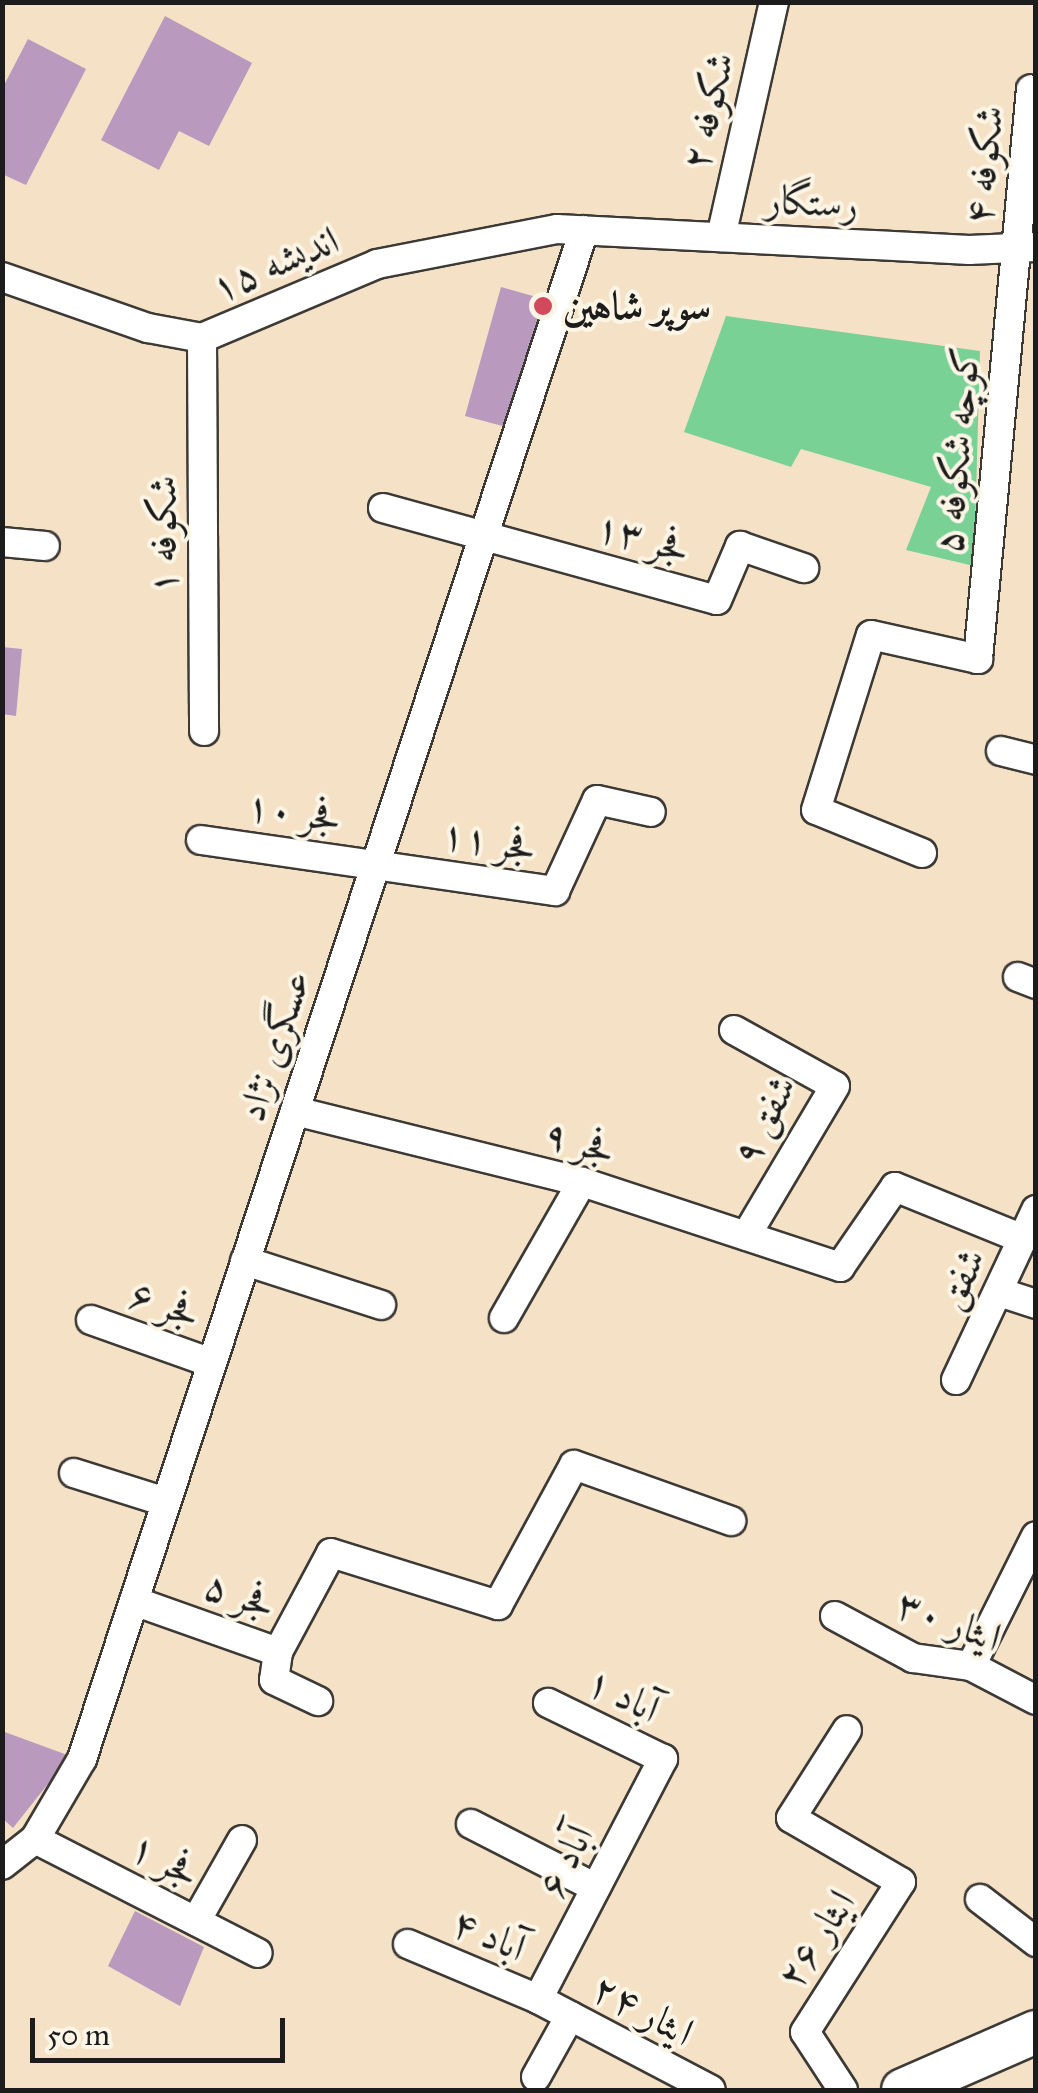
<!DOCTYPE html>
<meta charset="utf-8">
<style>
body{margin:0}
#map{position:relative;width:1038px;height:2093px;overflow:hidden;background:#f5e2c6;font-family:"IM FELL Great Primer",Amiri,serif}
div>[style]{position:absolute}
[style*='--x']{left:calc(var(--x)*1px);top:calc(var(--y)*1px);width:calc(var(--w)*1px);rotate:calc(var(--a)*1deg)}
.green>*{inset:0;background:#79d196}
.building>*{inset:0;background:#b999be}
.roads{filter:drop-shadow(2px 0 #3d3a36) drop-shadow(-2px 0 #3d3a36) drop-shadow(0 2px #3d3a36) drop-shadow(0 -2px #3d3a36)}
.street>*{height:28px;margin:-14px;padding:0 14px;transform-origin:14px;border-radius:14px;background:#fff}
.primary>*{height:42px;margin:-21px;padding:0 21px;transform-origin:21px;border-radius:21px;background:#fff}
.dots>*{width:28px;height:28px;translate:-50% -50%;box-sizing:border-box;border:5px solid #fcf5e5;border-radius:50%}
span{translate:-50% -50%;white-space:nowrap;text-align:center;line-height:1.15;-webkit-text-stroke:8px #fcf5e5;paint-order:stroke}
.street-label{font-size:40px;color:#1c1c1c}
.poi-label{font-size:40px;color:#1c1c1c;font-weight:700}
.left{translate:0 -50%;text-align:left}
.frame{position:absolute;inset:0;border:5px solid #1c1c1c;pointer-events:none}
.scale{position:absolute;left:30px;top:2018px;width:255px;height:45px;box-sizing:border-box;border:5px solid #1c1c1c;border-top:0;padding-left:12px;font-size:30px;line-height:35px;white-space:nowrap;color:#1c1c1c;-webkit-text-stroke:8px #fcf5e5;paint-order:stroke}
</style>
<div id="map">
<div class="green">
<i style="clip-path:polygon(726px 316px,980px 351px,974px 566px,906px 550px,931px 487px,801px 449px,791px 467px,684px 432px)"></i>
</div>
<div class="building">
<i style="clip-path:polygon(165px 16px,252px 63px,209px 146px,179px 131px,159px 170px,101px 140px)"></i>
<i style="clip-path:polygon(28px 39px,86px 69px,26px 185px,2px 174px,2px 89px)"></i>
<i style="clip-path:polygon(501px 287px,554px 302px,518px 430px,465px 416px)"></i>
<i style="clip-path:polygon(2px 647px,22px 649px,16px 716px,2px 714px)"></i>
<i style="clip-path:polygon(2px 1731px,70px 1756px,13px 1828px,2px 1818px)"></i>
<i style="clip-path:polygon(135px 1911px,204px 1947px,180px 2006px,108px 1966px)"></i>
</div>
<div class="roads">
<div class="street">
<i style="--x:721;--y:237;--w:241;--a:-77.3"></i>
<i style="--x:2;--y:277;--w:155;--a:19.3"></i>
<i style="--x:148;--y:328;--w:55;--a:10.5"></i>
<i style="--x:202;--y:338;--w:190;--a:-22.9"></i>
<i style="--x:377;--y:264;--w:183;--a:-11"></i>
<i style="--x:557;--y:229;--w:413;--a:2.9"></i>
<i style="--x:969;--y:250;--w:67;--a:-2.6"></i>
<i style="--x:202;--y:338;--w:393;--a:89.7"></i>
<i style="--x:383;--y:508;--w:346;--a:15.4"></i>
<i style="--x:717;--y:600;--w:59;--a:-66.9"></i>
<i style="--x:740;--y:546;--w:68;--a:19"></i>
<i style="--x:2;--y:542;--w:43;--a:5.3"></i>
<i style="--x:1001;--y:751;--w:36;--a:14"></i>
<i style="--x:201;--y:840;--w:358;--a:8.2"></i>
<i style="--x:555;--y:891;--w:100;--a:-65.2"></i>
<i style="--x:597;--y:800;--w:55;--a:12.5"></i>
<i style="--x:922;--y:853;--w:114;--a:-157.9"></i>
<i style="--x:816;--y:810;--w:183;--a:-72.6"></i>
<i style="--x:871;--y:635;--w:110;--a:12.6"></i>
<i style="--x:978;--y:659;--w:572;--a:-84.69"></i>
<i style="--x:1018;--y:977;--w:19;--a:21"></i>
<i style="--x:734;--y:1030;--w:115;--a:29"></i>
<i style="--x:835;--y:1086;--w:174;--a:120.7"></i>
<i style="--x:295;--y:1111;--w:296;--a:13.9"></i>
<i style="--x:582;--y:1182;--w:272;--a:18.2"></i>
<i style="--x:840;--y:1267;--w:97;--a:-55.5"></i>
<i style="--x:895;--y:1187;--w:138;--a:22.1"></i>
<i style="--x:245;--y:1261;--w:143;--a:17.9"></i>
<i style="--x:999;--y:1292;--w:39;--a:18"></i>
<i style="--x:504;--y:1318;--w:157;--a:-60.2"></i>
<i style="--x:91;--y:1320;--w:128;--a:19.6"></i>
<i style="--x:956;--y:1380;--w:188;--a:-64.8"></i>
<i style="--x:74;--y:1473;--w:96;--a:17.5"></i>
<i style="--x:134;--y:1601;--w:153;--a:19.5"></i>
<i style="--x:278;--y:1652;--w:112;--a:-61.8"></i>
<i style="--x:331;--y:1553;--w:175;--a:17.3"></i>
<i style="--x:498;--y:1605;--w:159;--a:-61.5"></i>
<i style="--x:574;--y:1465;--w:167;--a:19.6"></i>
<i style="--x:835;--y:1616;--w:89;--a:28.3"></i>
<i style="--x:913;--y:1658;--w:59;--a:7.9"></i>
<i style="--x:971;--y:1666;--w:73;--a:27.6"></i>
<i style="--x:278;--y:1652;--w:28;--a:98"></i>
<i style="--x:274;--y:1680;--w:49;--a:25.5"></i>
<i style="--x:971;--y:1666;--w:145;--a:-63.4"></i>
<i style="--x:471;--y:1824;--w:140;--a:27.1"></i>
<i style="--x:35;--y:1839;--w:250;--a:27.1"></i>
<i style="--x:2;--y:1865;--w:42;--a:-38.2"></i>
<i style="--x:35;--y:1839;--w:93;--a:-59.6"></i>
<i style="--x:82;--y:1759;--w:1609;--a:-71.82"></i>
<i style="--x:980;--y:1899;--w:71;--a:37.5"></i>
<i style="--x:196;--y:1921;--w:93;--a:-60.4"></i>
<i style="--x:408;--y:1944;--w:141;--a:22.9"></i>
<i style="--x:538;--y:1999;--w:195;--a:27.7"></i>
<i style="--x:538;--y:1999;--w:271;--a:-62.5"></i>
<i style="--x:663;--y:1759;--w:128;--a:-154"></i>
<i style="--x:536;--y:2077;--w:70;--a:-60.9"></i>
<i style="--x:843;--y:2090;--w:69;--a:-123.2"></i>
<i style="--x:805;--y:2032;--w:178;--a:-57.4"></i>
<i style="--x:901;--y:1882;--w:127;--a:-149.8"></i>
<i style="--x:791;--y:1818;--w:104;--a:-57.5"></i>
</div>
<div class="primary">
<i style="--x:903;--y:2090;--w:145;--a:-23.6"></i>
</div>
</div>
<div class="dots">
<i style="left:543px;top:306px;background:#d1495b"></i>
</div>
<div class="street-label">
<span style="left:708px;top:111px;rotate:-77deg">شکوفه ۲</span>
<span style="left:984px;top:165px;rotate:-84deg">شکوفه ۴</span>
<span style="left:812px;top:202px;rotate:3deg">رستگار</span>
<span style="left:275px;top:264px;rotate:-23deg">اندیشه ۱۵</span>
<span style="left:957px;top:450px;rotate:-85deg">کوچه شکوفه ۵</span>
<span style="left:163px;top:535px;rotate:-90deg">شکوفه ۱</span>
<span style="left:643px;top:538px;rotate:15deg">فجر ۱۳</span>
<span style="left:294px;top:812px;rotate:8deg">فجر ۱۰</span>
<span style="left:489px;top:841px;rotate:9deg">فجر ۱۱</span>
<span style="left:274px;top:1046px;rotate:-72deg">عسگری نژاد</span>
<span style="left:764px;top:1120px;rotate:-63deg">شفق ۹</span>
<span style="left:580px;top:1142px;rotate:16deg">فجر ۹</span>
<span style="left:961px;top:1279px;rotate:-65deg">شفق</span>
<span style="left:165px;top:1304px;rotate:19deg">فجر ۶</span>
<span style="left:240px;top:1595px;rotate:18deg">فجر ۵</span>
<span style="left:949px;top:1621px;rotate:20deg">ایثار ۳۰</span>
<span style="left:623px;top:1695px;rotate:26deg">آباد ۱</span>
<span style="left:165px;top:1860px;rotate:27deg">فجر ۱</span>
<span style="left:565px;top:1861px;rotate:-63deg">آباد ۶</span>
<span style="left:489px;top:1935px;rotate:23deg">آباد ۴</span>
<span style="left:816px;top:1939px;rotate:-57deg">ایثار ۲۶</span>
<span style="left:643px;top:2010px;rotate:28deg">ایثار ۲۴</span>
</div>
<div class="poi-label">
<span class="left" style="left:563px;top:306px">سوپر شاهین</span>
</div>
<div class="frame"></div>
<div class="scale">50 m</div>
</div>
